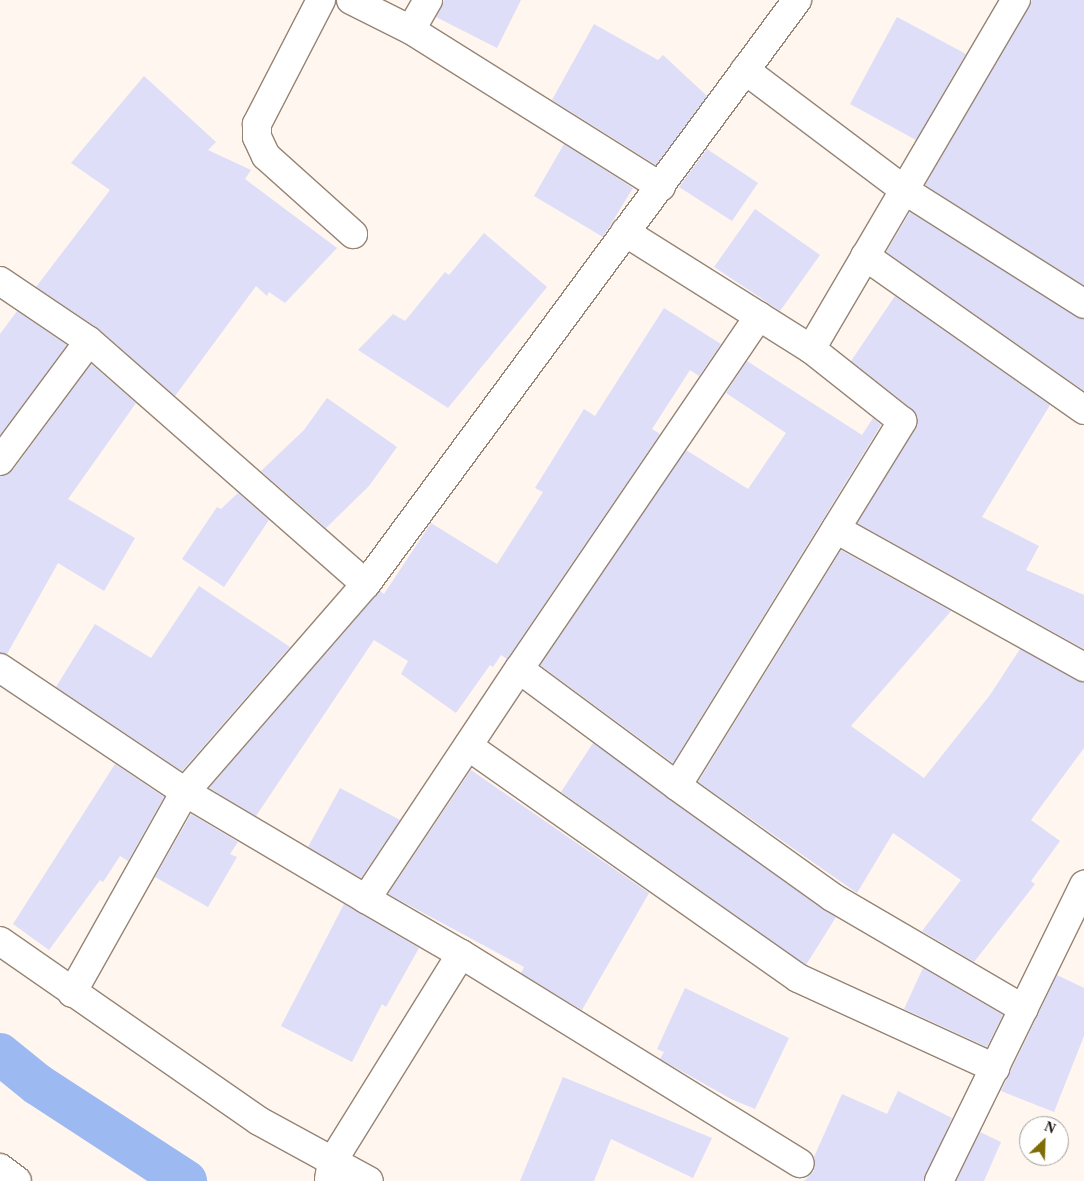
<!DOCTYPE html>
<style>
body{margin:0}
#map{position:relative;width:1084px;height:1181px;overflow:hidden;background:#fef6ef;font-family:Georgia,serif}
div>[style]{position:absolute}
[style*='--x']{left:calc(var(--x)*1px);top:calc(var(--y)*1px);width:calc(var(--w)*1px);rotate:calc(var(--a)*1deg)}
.canal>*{height:42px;margin:-21px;padding:0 21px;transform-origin:21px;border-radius:21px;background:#9db9f1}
.building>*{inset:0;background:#dedef8}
.roads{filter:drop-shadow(1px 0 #968475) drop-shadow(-1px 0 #968475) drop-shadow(0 1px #968475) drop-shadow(0 -1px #968475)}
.minor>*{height:28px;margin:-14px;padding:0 14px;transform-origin:14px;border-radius:14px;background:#fff}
span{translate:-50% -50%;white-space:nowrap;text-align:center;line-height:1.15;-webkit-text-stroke:5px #fff;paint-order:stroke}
.north{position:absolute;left:1019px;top:1116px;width:50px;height:50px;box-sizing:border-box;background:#fff;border:1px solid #a19f9d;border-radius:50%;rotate:24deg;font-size:14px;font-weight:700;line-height:20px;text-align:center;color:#150e09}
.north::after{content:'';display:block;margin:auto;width:18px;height:22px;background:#7e6c06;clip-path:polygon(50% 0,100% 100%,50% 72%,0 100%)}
</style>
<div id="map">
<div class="canal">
<i style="--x:0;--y:1054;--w:48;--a:39"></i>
<i style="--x:37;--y:1084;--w:178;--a:33.1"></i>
</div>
<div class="building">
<i style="clip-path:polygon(444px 0,521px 0,497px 48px,436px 17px)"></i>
<i style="clip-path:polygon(1032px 0,1084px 0,1084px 286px,925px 185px)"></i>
<i style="clip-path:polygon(897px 17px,966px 54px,916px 140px,850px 104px)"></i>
<i style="clip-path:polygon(594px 24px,658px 60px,663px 55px,707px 96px,656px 165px,552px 100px)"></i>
<i style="clip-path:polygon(144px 76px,216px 142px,208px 150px,251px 170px,245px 179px,337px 248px,285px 303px,269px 292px,267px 296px,256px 286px,175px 396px,99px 329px,36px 287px,110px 190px,71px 163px)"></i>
<i style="clip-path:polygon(564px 144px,633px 188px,603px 237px,534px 196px)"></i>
<i style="clip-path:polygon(707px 149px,758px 183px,732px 221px,679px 187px)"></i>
<i style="clip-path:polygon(755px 209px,820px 255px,780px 311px,714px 267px)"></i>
<i style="clip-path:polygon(910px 212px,1084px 320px,1084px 391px,886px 252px)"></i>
<i style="clip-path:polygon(484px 233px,547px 287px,448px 408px,358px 350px,393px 314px,405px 321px,445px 272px,449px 275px)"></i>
<i style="clip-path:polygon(895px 296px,1050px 405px,982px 517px,1039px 546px,1026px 570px,1084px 595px,1084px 649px,857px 523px,918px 422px,912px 409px,851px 361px)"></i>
<i style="clip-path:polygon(664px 308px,721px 344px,699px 376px,690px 370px,652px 429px,660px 434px,507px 659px,501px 655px,493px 667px,490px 665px,456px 713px,401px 674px,408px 661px,374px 640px,256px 816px,209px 788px,380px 591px,384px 594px,431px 523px,497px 564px,543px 492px,535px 488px,584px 409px,595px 416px)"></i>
<i style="clip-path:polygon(17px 311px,67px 345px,0 435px,0 334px)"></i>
<i style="clip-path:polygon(747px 361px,862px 435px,873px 418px,881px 425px,673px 763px,540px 665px,686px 450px,748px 489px,786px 433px,726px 393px)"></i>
<i style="clip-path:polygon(91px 364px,136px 403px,68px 499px,135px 538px,104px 591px,58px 563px,7px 654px,0 653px,0 476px,13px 470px)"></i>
<i style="clip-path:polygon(327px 398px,397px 447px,369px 486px,326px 528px,261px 471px,304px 430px)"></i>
<i style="clip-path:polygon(238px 493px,269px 520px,224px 587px,182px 559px,217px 507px,221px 509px)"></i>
<i style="clip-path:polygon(841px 550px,951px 611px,851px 726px,924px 778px,990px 695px,1020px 649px,1084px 683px,1084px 748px,1031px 820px,1060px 841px,1031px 881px,1035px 884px,974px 962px,922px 931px,961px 880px,893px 833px,857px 893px,698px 782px)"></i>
<i style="clip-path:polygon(199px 586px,290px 647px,182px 771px,56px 687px,95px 624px,151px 658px)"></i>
<i style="clip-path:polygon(593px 743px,836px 917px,806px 965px,561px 792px)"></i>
<i style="clip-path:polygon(115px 764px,164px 797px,128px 861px,120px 856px,103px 882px,100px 880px,49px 950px,13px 924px)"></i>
<i style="clip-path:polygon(471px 770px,649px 893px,582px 1010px,521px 973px,524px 967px,388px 894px)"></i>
<i style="clip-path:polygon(340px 788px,400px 820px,361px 878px,308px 847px)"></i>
<i style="clip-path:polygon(191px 814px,238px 842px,230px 854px,237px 857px,208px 907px,155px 877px)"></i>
<i style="clip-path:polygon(344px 904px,419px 948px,386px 1007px,382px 1004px,352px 1062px,281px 1026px)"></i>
<i style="clip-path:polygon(923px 968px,1003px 1015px,987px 1047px,904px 1009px)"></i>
<i style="clip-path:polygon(1057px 975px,1084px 988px,1084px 1036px,1054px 1112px,1001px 1091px)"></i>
<i style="clip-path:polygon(685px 988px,789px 1038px,755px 1109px,731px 1099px,660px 1059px,664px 1052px,657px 1049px)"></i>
<i style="clip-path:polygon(563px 1077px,712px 1138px,693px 1178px,611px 1139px,594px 1181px,520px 1181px)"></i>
<i style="clip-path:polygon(898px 1091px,952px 1118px,924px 1181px,804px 1181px,814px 1171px,814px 1157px,842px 1094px,887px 1114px)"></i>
<i style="clip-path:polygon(980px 1132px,1001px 1142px,984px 1181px,956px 1181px)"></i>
</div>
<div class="roads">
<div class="minor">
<i style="--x:321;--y:0;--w:140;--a:117.3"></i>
<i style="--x:257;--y:124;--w:13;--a:90"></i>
<i style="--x:257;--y:137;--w:21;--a:65"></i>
<i style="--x:266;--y:156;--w:117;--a:41.9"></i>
<i style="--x:351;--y:0;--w:67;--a:26.6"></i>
<i style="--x:428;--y:0;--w:34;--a:120"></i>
<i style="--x:411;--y:30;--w:295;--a:32.1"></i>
<i style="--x:745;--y:70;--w:199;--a:37"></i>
<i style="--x:904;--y:190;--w:213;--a:32.3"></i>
<i style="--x:625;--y:232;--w:220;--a:32.2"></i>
<i style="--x:811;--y:349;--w:405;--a:-59.6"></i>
<i style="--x:865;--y:256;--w:268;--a:35.1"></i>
<i style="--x:0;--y:281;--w:107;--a:34"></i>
<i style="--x:759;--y:316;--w:427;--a:124.2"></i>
<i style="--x:519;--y:669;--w:197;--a:36.5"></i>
<i style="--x:677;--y:786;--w:429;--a:-58.3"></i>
<i style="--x:902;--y:421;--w:116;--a:-141.6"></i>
<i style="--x:0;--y:461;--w:149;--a:-53.4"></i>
<i style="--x:89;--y:341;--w:368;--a:41.3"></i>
<i style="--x:836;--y:529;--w:284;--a:29.1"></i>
<i style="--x:0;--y:668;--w:223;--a:33.8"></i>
<i style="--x:185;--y:792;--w:210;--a:30.6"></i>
<i style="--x:366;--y:899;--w:276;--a:-56.4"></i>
<i style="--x:468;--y:746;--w:403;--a:35.1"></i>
<i style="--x:798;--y:978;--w:217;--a:24.6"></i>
<i style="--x:677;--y:786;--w:191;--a:35.6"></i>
<i style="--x:832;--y:897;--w:222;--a:30.3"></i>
<i style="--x:0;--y:941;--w:315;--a:34.8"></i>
<i style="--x:259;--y:1121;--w:125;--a:28.6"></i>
<i style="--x:461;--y:954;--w:398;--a:31.7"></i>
<i style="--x:72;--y:993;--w:231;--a:-60.7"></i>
<i style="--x:185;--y:792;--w:276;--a:-49"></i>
<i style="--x:366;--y:584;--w:726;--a:-53.57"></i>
<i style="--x:0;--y:1168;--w:21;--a:37"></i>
<i style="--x:329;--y:1179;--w:17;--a:-80"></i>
<i style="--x:332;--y:1162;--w:245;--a:-58.2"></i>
<i style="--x:461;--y:954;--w:110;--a:-149.9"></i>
<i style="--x:939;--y:1181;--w:330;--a:-63.9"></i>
</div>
</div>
<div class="north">N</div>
</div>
